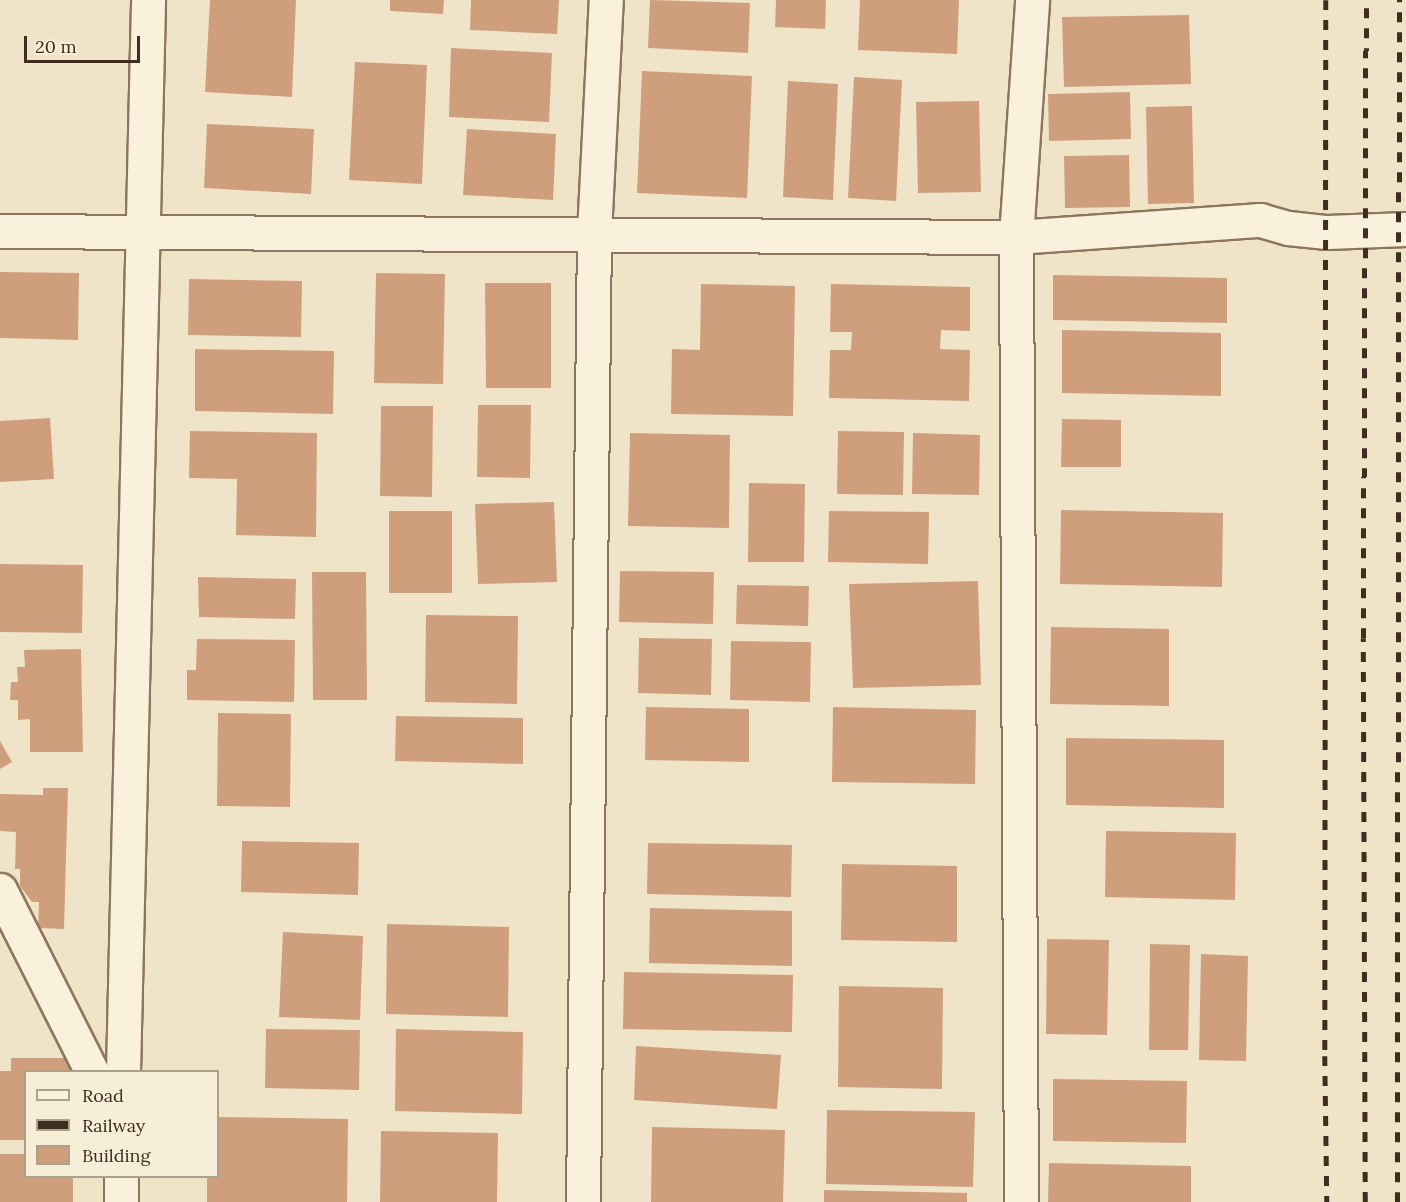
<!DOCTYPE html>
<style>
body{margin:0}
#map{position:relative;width:1406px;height:1202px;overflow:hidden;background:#f0e4c8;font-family:Lora,serif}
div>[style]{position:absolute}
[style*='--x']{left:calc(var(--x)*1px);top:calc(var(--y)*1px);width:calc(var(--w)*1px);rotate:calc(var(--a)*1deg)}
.building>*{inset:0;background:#cf9f7d}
.roads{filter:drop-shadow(2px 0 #8d765c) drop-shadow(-2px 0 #8d765c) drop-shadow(0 2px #8d765c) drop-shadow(0 -2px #8d765c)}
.minor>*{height:33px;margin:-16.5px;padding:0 16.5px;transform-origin:16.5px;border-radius:16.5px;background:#faf1dc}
.rail>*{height:4.5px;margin-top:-2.25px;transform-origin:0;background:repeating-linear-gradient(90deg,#3d2e20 0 10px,transparent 0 20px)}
span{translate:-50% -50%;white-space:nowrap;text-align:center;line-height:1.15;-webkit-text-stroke:4.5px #f7eed8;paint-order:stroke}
.legend{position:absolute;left:24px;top:1070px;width:195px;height:108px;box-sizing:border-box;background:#f7eed8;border:2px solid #ada18e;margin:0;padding:8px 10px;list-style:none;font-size:18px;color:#3d2e20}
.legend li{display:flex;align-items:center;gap:12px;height:30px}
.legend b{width:30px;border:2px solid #ada18e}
.scale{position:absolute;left:24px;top:36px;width:116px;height:27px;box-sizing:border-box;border:3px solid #3d2e20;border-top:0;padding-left:8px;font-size:18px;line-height:21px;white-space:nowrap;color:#3d2e20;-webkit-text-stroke:4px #f7eed8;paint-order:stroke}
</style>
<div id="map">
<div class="building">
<i style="clip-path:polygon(210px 0,296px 0,292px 97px,205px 92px)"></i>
<i style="clip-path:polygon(390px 0,444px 0,443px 14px,390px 11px)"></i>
<i style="clip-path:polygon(471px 0,559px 0,557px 34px,470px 30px)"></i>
<i style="clip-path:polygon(650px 0,750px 3px,748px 53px,648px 48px)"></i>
<i style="clip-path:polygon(776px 0,826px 0,825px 29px,775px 27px)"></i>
<i style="clip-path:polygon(860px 0,959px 0,957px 54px,858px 50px)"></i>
<i style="clip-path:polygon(1189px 15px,1191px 84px,1064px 87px,1062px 17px)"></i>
<i style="clip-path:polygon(451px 48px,552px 53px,549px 122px,449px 117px)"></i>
<i style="clip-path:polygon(355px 62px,427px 65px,422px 184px,349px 180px)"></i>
<i style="clip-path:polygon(642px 71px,752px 76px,747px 198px,637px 193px)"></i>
<i style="clip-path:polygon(854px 77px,902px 80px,896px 201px,848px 198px)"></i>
<i style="clip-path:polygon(788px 81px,838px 84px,833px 200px,783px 197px)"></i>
<i style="clip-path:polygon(1130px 92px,1131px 139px,1049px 141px,1048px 94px)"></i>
<i style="clip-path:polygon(979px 101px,981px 192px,918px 193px,916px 102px)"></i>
<i style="clip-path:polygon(1192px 106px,1194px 203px,1148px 204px,1146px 107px)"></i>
<i style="clip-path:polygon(207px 124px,314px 129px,311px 194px,204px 188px)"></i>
<i style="clip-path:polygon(467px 129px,556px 134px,553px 200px,463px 195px)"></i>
<i style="clip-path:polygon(1129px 155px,1130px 207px,1065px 208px,1064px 156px)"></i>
<i style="clip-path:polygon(0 272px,79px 273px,78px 340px,0 338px)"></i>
<i style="clip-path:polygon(376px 273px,445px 274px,443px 384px,374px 383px)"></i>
<i style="clip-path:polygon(1053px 275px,1227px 278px,1227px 323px,1053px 320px)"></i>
<i style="clip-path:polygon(189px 279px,302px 281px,301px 337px,188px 335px)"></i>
<i style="clip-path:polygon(485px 283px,551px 283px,551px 388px,486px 388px)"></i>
<i style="clip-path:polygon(701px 284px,795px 286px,793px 416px,671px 414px,672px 349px,700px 350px)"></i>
<i style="clip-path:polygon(831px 284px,970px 287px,970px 331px,941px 330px,940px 349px,970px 350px,969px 401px,829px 398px,830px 350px,851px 350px,852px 332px,830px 332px)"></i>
<i style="clip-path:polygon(1062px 330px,1221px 333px,1221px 396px,1062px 393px)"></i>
<i style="clip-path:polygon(195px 349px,334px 351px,333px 414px,195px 411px)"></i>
<i style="clip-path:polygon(478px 405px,531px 405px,530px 478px,477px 477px)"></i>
<i style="clip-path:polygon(381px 406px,433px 406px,432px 497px,380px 496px)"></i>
<i style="clip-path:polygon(50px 418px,54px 479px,0 482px,0 421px)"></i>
<i style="clip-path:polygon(1062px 419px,1121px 420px,1121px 467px,1061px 467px)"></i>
<i style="clip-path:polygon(190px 431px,317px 433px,316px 537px,236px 535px,237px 479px,189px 478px)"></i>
<i style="clip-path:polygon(838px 431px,904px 432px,903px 495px,837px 494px)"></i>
<i style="clip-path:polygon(630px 433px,730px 435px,729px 528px,628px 526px)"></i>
<i style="clip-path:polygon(913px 433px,980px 435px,979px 495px,912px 494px)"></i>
<i style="clip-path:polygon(749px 483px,805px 484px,804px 562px,748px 562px)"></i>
<i style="clip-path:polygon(554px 502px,557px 582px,478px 584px,475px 504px)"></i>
<i style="clip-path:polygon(1061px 510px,1223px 513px,1222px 587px,1060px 584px)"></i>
<i style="clip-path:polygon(389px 511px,452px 511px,452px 593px,389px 593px)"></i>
<i style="clip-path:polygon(829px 511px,929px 512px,928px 564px,828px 562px)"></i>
<i style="clip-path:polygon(0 564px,83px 565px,82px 633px,0 632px)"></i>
<i style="clip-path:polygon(620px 571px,714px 572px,713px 624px,619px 622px)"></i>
<i style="clip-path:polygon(312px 572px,366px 572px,367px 700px,313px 700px)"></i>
<i style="clip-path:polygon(198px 577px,296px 579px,295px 619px,199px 617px)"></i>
<i style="clip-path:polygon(978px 581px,981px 685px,853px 688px,849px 584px)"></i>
<i style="clip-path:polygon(737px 585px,809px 586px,808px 626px,736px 624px)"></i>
<i style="clip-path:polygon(426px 615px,518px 616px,517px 704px,425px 702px)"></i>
<i style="clip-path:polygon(1051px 627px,1169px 629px,1169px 706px,1050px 704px)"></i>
<i style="clip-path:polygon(639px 638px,712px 639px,711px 695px,638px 693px)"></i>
<i style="clip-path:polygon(197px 639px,295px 640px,294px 702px,187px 700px,187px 670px,196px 670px)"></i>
<i style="clip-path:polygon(731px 641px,811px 642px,810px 702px,730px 700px)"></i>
<i style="clip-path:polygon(81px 649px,83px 752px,30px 752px,30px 719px,18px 720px,18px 700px,10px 700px,11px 682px,18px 682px,17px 667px,25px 667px,24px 650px)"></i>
<i style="clip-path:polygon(646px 707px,749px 709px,749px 762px,645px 760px)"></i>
<i style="clip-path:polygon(833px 707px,976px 710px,975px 784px,832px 782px)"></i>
<i style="clip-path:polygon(218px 713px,291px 714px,290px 807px,217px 806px)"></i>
<i style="clip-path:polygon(396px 716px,523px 718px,523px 764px,395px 761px)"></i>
<i style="clip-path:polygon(1066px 738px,1224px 740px,1224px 808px,1066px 805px)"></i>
<i style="clip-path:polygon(0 741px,12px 762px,0 769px)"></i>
<i style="clip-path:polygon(43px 788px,68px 788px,64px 929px,38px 928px,39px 902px,32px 902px,20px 886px,20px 869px,15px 869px,16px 832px,0 831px,0 794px,43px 795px)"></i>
<i style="clip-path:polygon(1106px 831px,1236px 833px,1235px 900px,1105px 897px)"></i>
<i style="clip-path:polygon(242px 841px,359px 843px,358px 895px,241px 892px)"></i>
<i style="clip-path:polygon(648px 843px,792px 845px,791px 897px,647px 894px)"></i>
<i style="clip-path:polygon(842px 864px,957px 866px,957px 942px,841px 940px)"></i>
<i style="clip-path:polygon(650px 908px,792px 911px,792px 966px,649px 963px)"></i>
<i style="clip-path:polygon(387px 924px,509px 927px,508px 1017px,386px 1014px)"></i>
<i style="clip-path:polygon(283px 932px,363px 936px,360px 1020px,279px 1017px)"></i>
<i style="clip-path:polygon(1047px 939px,1109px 940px,1107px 1035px,1046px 1034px)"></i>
<i style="clip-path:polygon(1150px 944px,1190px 945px,1188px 1050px,1149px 1050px)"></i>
<i style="clip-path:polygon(1201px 954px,1248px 956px,1246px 1061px,1199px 1060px)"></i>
<i style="clip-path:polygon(624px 972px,793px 975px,792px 1032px,623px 1029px)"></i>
<i style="clip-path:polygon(839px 986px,943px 988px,942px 1089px,838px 1087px)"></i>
<i style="clip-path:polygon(266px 1029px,360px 1030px,359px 1090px,265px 1088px)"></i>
<i style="clip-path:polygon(396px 1029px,523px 1032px,522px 1114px,395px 1111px)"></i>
<i style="clip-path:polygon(636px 1046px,781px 1055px,777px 1109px,634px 1100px)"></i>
<i style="clip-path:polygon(11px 1058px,71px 1058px,71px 1072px,26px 1072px,26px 1140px,0 1140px,0 1071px,11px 1071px)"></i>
<i style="clip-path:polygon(1053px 1079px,1187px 1081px,1186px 1143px,1053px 1141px)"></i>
<i style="clip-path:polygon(827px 1110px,975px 1112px,973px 1187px,826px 1184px)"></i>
<i style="clip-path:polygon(218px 1117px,348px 1119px,347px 1202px,207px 1202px,207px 1176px,218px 1176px)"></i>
<i style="clip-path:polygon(652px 1127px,785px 1130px,783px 1202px,651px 1202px)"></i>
<i style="clip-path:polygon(381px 1131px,498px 1133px,497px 1202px,380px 1202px)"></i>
<i style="clip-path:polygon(0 1154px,26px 1154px,26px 1176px,73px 1176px,73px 1202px,0 1202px)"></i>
<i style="clip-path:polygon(1049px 1163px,1191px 1166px,1191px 1202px,1048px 1202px)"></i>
<i style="clip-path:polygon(824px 1190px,967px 1193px,967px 1202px,824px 1202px)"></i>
</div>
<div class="roads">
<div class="minor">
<i style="--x:0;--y:231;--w:1016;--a:0.34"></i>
<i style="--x:1016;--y:237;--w:245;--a:-4"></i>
<i style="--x:1260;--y:220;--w:29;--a:16"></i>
<i style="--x:1288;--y:228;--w:39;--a:6"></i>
<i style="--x:1327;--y:232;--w:79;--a:-2.2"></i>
<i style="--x:0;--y:890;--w:204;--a:63.2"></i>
<i style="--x:123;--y:1072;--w:1072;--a:-88.66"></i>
<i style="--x:121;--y:1202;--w:26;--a:-90"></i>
<i style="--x:583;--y:1202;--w:969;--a:-89.35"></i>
<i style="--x:594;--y:233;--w:233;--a:-87.1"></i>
<i style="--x:1021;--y:1202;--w:965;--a:-90.3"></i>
<i style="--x:1016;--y:237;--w:238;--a:-86.1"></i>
</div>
</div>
<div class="rail">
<i style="--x:1326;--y:0;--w:1056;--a:90.05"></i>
<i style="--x:1325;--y:1056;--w:146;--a:89.2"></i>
<i style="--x:1365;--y:1202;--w:564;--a:-90.2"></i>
<i style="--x:1363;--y:638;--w:638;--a:-89.73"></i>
<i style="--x:1397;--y:1202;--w:1202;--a:-89.9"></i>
</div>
<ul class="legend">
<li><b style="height:8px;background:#faf1dc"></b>Road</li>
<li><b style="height:8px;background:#3d2e20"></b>Railway</li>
<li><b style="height:16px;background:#cf9f7d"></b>Building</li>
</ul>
<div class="scale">20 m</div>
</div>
